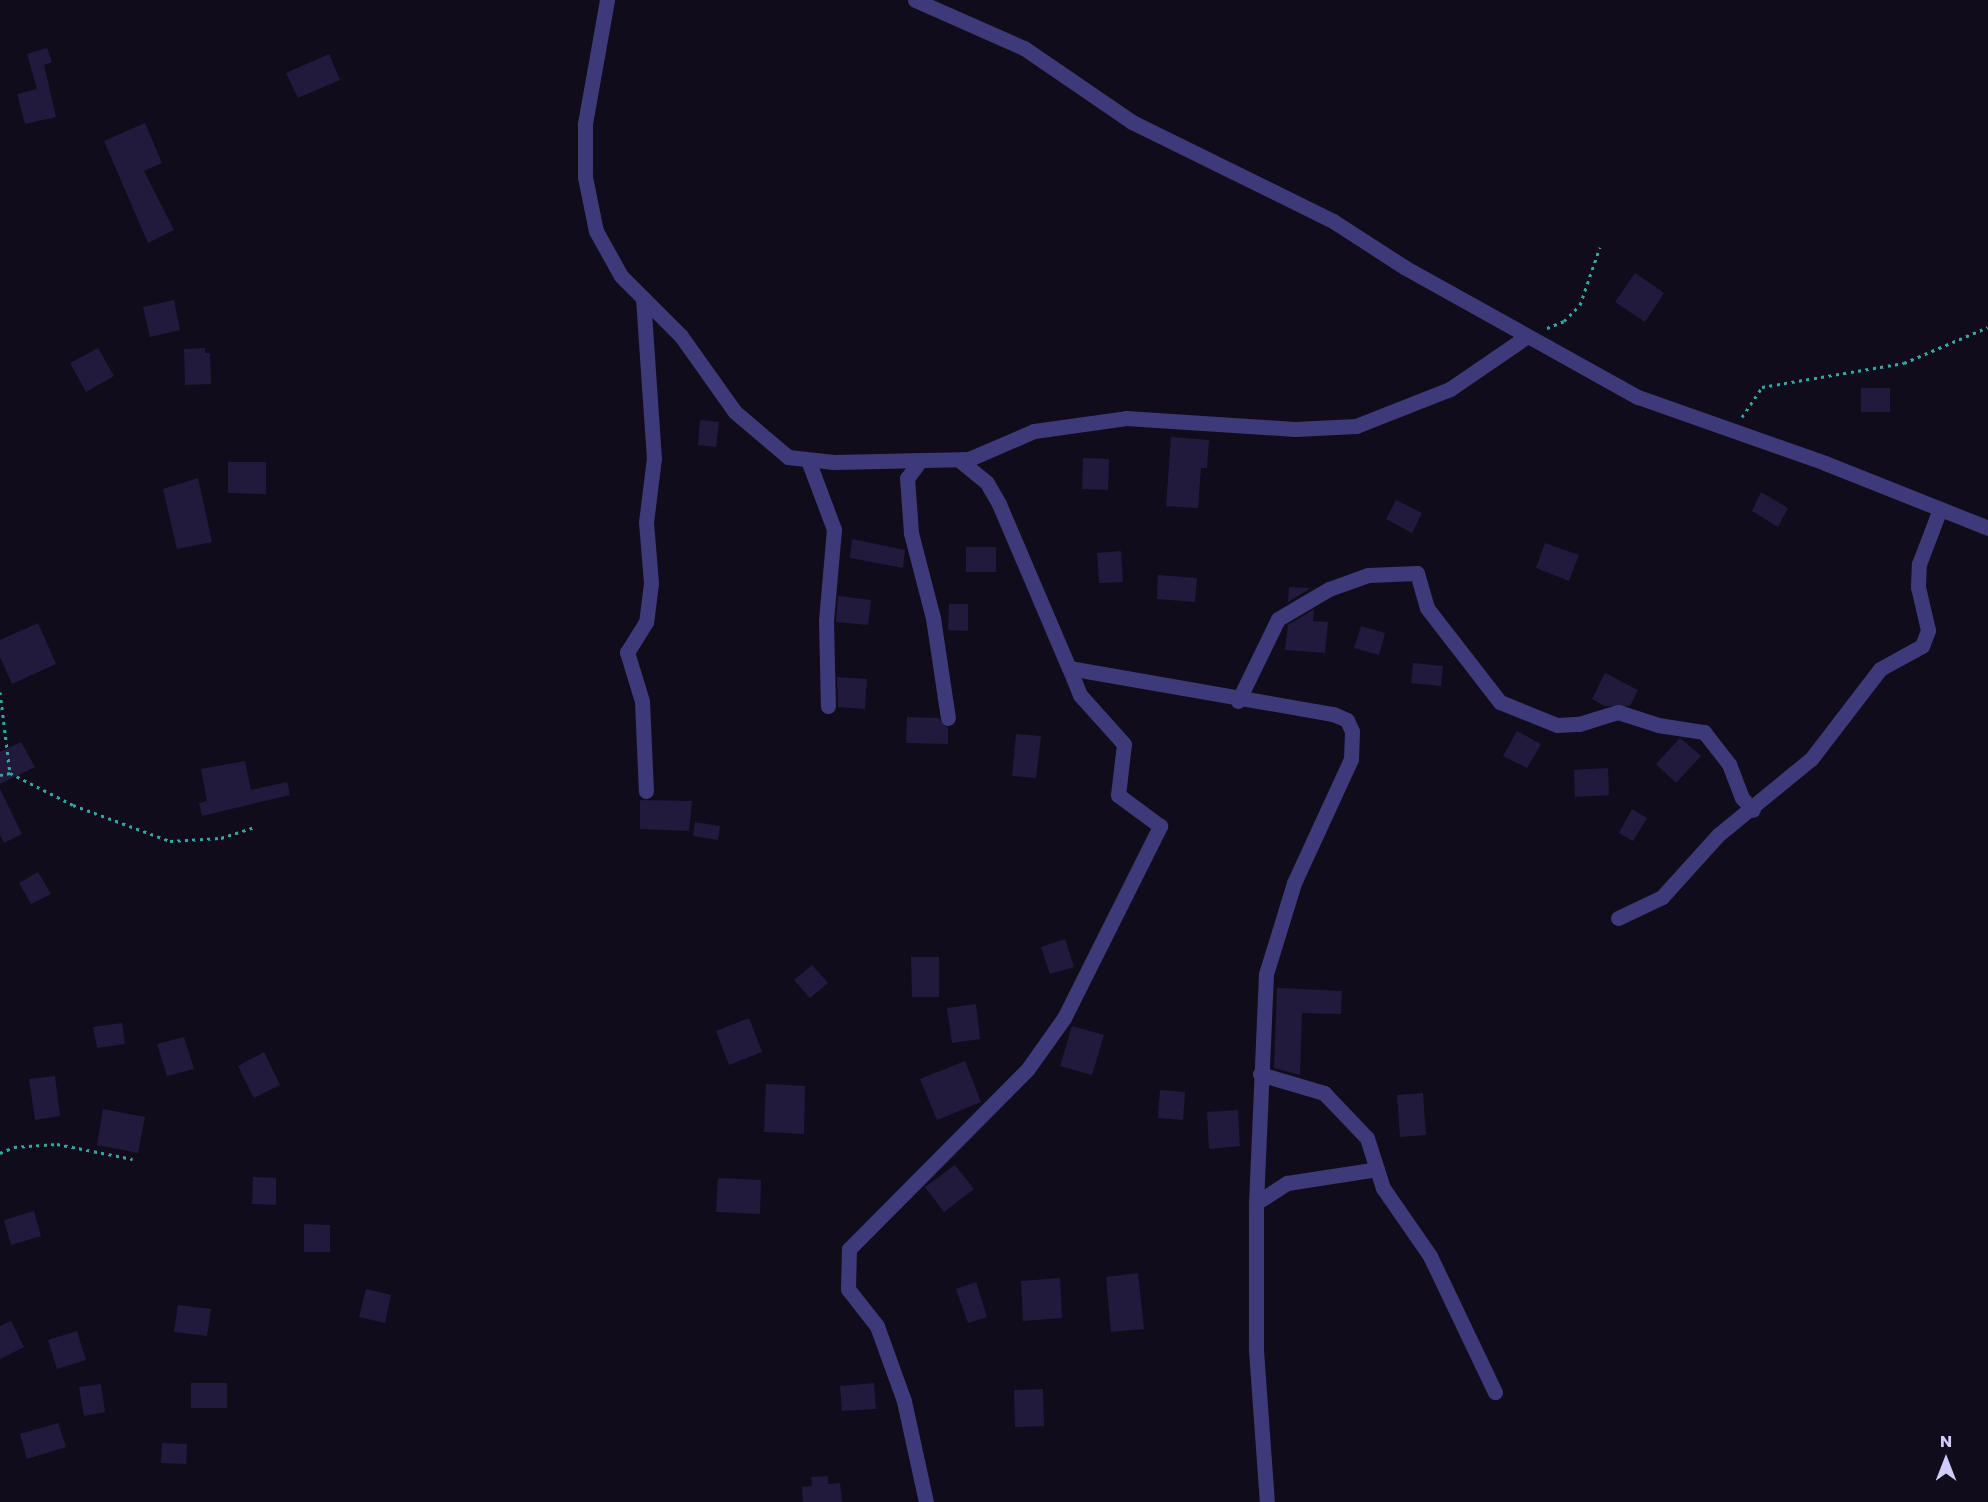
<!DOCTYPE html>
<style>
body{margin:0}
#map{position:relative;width:1988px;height:1502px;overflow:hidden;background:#100c1c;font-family:Poppins,sans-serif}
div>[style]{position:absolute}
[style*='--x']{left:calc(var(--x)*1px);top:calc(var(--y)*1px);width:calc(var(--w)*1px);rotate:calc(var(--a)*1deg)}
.building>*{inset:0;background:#211a3c}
.path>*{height:3px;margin-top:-1.5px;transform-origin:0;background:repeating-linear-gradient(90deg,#33a8a3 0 3px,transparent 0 7.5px)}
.minor>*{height:15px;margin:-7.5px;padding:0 7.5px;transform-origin:7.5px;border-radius:7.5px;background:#3e3a79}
span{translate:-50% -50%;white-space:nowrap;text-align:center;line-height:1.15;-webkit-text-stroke:5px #100c1c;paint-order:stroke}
.north{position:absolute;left:1916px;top:1430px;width:60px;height:60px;-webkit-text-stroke:4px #100c1c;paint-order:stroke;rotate:0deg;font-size:16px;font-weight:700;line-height:24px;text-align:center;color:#d1cbfc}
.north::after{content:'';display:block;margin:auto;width:21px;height:27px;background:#d1cbfc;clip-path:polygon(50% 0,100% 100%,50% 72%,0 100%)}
</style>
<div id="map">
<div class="building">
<i style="clip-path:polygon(47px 48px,52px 62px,44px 65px,56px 117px,25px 124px,17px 94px,37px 89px,27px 54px)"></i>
<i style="clip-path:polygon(329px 54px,340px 80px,298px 98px,286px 73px)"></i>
<i style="clip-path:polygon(145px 123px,162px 163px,144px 171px,174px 230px,148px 243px,104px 141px)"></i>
<i style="clip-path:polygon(1635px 273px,1664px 293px,1645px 322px,1615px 302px)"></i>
<i style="clip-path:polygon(174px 300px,180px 330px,150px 337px,143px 307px)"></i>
<i style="clip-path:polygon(98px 348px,114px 376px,86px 392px,70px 363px)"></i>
<i style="clip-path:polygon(205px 348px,205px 353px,210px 353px,211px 384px,185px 385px,184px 349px)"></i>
<i style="clip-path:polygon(1861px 388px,1890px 388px,1890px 412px,1861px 412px)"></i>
<i style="clip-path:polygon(700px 420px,719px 422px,716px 447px,698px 445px)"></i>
<i style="clip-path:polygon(1171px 437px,1209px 440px,1207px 468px,1201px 468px,1198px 508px,1166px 506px)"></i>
<i style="clip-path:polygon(1083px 458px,1109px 459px,1108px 490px,1082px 489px)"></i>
<i style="clip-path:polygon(228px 462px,266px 462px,266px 494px,228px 493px)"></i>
<i style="clip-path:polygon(198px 478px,212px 542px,177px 549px,163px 489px)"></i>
<i style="clip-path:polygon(1761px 492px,1788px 508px,1778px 527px,1752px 511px)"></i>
<i style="clip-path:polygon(1396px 500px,1422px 513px,1412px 533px,1386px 519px)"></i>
<i style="clip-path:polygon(852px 539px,905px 550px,903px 568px,850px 558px)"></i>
<i style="clip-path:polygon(1545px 543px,1579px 555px,1569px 581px,1536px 568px)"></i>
<i style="clip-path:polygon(966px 547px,996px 547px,996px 572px,966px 572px)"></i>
<i style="clip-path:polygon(1121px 551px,1123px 582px,1099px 583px,1097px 553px)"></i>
<i style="clip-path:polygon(1158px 575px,1197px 578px,1195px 602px,1157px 599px)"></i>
<i style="clip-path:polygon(1289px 587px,1311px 588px,1288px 602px)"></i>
<i style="clip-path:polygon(838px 596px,871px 600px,868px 625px,836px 622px)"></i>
<i style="clip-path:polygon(949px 604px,968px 604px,968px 631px,948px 630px)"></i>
<i style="clip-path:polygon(1314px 609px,1313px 621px,1328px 622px,1325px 653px,1285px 650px,1288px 625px)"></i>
<i style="clip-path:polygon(38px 623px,56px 664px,12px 684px,0 657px,0 640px)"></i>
<i style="clip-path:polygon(1361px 626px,1385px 633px,1379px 655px,1354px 648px)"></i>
<i style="clip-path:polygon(1413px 663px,1443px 666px,1441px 686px,1411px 683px)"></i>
<i style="clip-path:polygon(1605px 673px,1638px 690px,1630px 706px,1605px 706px,1592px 699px)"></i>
<i style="clip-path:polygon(837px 677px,867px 679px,865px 709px,838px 707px)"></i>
<i style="clip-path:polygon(907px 717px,938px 718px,948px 728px,948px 744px,906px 743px)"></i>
<i style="clip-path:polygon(1517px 731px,1541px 744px,1527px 768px,1503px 756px)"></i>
<i style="clip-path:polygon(1016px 734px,1041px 736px,1036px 778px,1012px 776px)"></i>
<i style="clip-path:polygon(1680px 738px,1701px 756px,1676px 783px,1656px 764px)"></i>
<i style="clip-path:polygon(21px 742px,35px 767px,0 784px,0 752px)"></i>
<i style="clip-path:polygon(245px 761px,251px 790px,287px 782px,290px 795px,202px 816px,199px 803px,207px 801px,201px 769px)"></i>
<i style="clip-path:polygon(1608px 768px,1609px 795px,1575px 797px,1574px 770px)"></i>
<i style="clip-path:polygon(0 789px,22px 834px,4px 843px,0 835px)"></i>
<i style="clip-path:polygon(640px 800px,692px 801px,689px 831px,640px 829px)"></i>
<i style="clip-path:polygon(1632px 809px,1647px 818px,1633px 841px,1619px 833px)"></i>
<i style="clip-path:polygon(695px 822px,720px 826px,718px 840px,693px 836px)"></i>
<i style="clip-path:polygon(38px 872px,51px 894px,31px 904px,19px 883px)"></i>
<i style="clip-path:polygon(1065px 939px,1074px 967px,1050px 974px,1041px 947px)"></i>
<i style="clip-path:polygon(911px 957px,939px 957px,939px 997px,912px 997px)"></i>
<i style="clip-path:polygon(812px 965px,828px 983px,810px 998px,794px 980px)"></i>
<i style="clip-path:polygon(1277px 988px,1342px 991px,1341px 1014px,1302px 1013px,1300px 1075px,1274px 1068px)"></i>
<i style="clip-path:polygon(976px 1004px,980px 1039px,952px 1043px,947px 1008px)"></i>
<i style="clip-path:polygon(749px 1018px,762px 1052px,729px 1065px,716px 1031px)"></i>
<i style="clip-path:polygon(122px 1023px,125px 1044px,97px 1048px,93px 1027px)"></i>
<i style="clip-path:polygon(1072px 1026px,1104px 1035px,1092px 1075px,1060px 1066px)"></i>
<i style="clip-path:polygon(184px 1037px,194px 1069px,167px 1076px,157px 1044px)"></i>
<i style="clip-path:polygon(264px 1052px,280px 1085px,254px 1098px,238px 1066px)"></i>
<i style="clip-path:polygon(965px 1061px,981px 1102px,937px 1120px,920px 1079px)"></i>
<i style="clip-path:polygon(55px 1076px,60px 1116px,35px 1120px,29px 1079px)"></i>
<i style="clip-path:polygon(766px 1084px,805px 1086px,804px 1134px,764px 1132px)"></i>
<i style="clip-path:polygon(1160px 1090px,1185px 1092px,1183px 1120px,1158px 1118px)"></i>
<i style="clip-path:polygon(1423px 1093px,1426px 1135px,1400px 1137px,1397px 1095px)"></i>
<i style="clip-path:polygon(103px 1109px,145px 1117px,138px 1153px,97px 1145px)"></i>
<i style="clip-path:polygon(1238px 1110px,1240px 1146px,1209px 1149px,1207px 1112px)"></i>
<i style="clip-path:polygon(955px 1165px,974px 1189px,944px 1212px,925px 1187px)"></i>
<i style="clip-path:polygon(253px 1177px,276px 1178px,276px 1205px,252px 1204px)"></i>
<i style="clip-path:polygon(718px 1178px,761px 1180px,760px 1214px,716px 1212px)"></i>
<i style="clip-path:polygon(34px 1211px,41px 1236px,11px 1245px,4px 1220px)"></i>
<i style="clip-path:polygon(304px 1224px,330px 1225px,330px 1252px,304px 1252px)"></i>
<i style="clip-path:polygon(1138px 1273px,1144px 1329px,1111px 1332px,1106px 1277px)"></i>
<i style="clip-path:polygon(1060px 1278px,1062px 1318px,1023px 1321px,1021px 1281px)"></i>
<i style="clip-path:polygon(976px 1282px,987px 1317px,968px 1323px,956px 1289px)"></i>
<i style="clip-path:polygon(366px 1289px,391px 1295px,385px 1323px,359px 1317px)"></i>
<i style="clip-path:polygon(178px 1305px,211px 1309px,207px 1336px,174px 1332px)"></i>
<i style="clip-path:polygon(11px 1321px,24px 1347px,0 1359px,0 1326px)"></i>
<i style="clip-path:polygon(77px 1331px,86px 1360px,57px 1369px,48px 1340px)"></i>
<i style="clip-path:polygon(191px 1383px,227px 1383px,227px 1408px,191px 1408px)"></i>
<i style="clip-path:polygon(874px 1383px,876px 1409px,842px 1411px,840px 1386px)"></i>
<i style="clip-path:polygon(101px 1384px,105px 1412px,84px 1416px,79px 1387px)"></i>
<i style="clip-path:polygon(1043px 1389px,1044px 1426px,1015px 1427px,1014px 1390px)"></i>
<i style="clip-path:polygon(58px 1423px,66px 1447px,27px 1459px,20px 1434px)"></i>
<i style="clip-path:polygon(162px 1443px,187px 1444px,186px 1464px,161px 1463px)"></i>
<i style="clip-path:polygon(828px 1476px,828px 1484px,840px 1483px,842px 1502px,803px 1502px,802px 1487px,812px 1486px,811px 1477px)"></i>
</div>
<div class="path">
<i style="--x:1547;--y:328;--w:18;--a:-22"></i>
<i style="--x:1564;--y:321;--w:23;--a:-45"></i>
<i style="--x:1580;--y:305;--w:61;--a:-71"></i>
<i style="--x:1742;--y:417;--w:36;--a:-56"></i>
<i style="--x:1762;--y:387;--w:144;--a:-9.6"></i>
<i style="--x:1904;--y:363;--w:91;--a:-23.2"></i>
<i style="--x:0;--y:692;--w:82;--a:83"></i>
<i style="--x:10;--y:773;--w:10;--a:169"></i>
<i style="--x:10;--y:773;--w:71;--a:26.9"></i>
<i style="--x:73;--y:805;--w:103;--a:20.4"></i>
<i style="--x:170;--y:841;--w:51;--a:-3.4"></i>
<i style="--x:221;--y:838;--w:35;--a:-18"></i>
<i style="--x:0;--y:1153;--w:15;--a:-23"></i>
<i style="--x:14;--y:1147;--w:43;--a:-4"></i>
<i style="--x:57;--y:1144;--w:77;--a:11.2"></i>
</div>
<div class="minor">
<i style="--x:607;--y:0;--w:126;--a:100.1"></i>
<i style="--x:585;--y:124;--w:53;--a:90"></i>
<i style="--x:585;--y:177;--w:55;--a:78.5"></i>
<i style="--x:596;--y:231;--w:51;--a:60.9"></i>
<i style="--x:621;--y:276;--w:85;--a:45"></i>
<i style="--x:681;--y:336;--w:93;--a:54.6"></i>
<i style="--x:735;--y:412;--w:70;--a:40.3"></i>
<i style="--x:788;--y:457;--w:46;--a:6.2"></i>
<i style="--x:834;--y:462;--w:135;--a:-1.3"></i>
<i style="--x:969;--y:459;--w:71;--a:-23.3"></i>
<i style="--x:1034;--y:431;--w:93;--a:-8"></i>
<i style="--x:1126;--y:418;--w:169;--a:3.7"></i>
<i style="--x:1295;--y:429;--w:61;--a:-2.8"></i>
<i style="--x:1356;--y:426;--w:101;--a:-21.5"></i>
<i style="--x:1450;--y:389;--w:92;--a:-34.4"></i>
<i style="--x:915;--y:0;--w:119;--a:23.8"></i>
<i style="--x:1024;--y:48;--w:131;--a:34.4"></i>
<i style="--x:1132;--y:122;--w:224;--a:26.2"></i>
<i style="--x:1333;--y:221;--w:85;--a:32.9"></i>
<i style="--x:1404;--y:267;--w:268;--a:29.1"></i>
<i style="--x:1638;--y:397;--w:198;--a:19.4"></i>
<i style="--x:1825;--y:463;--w:175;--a:21.7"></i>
<i style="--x:643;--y:298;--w:160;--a:86.1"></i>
<i style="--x:654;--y:458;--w:64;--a:97.1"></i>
<i style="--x:646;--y:522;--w:61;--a:85.3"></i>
<i style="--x:651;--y:583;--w:39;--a:97"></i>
<i style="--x:646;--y:622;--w:36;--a:122"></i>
<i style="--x:627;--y:652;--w:51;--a:73"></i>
<i style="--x:642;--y:701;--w:90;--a:87.5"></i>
<i style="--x:808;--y:460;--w:74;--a:69.4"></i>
<i style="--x:834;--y:529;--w:92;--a:95"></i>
<i style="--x:826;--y:621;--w:85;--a:88.7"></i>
<i style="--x:959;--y:460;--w:36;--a:39"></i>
<i style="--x:987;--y:483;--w:24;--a:60"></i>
<i style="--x:999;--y:504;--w:178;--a:66.9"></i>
<i style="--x:1069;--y:668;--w:268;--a:9.9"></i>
<i style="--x:1333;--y:714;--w:15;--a:23"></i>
<i style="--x:1347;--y:720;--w:12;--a:66"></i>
<i style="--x:1352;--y:731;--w:28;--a:92"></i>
<i style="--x:1351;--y:759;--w:136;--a:114.7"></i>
<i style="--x:1294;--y:883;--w:95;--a:107.1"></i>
<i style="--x:1266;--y:974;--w:229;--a:92.5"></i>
<i style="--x:1256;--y:1203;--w:147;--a:90"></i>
<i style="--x:1256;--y:1350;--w:152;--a:85.9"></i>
<i style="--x:920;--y:461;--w:21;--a:127"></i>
<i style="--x:907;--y:478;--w:55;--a:85.8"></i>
<i style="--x:911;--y:533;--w:88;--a:75.5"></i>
<i style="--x:933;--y:618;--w:101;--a:81.5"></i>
<i style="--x:1238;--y:701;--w:91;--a:-64"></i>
<i style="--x:1278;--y:619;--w:59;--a:-30.5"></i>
<i style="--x:1329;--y:589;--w:41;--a:-19.7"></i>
<i style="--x:1368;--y:575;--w:49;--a:-2.3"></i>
<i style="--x:1417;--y:573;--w:36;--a:74"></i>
<i style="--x:1427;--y:608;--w:119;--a:52.2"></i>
<i style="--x:1500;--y:702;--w:61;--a:22"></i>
<i style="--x:1557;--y:725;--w:22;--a:-3"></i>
<i style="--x:1579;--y:724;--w:41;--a:-17.1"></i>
<i style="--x:1618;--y:712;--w:42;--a:18"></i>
<i style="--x:1658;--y:725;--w:47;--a:8.7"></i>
<i style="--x:1704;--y:732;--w:41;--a:52"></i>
<i style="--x:1729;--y:764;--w:36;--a:69"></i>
<i style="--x:1742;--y:798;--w:16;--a:47"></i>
<i style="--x:1618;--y:918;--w:49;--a:-25.5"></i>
<i style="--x:1662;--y:897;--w:84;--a:-47.9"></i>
<i style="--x:1718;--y:835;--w:120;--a:-39.3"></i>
<i style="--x:1811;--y:759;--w:113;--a:-52.5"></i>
<i style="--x:1880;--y:669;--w:48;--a:-28.7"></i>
<i style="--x:1922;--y:646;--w:17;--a:-69"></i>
<i style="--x:1928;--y:630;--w:44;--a:-103.1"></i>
<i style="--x:1918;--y:587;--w:23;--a:-88"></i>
<i style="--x:1919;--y:564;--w:59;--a:-69.1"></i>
<i style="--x:1260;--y:1074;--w:67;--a:16.5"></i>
<i style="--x:1324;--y:1093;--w:62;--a:46.3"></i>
<i style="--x:1367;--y:1138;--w:52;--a:72.3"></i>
<i style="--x:1383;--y:1188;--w:83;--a:55.3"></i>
<i style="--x:1430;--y:1256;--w:151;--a:64.5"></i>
<i style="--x:1256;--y:1203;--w:37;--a:-33"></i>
<i style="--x:1287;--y:1183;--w:91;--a:-8.8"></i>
<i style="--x:926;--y:1502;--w:103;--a:-102.3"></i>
<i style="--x:904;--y:1401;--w:80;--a:-109.8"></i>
<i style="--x:877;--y:1326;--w:47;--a:-128.1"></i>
<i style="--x:848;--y:1289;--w:40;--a:-88.6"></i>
<i style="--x:849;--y:1249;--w:252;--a:-45.2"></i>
<i style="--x:1027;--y:1070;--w:64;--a:-54.6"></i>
<i style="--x:1064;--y:1018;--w:215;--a:-63.4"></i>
<i style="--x:1160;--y:826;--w:52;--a:-143.6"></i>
<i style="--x:1118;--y:795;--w:51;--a:-83.3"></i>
<i style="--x:1124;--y:744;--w:66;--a:-131.9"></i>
<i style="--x:1080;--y:695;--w:29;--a:-112"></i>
</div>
<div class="north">N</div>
</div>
